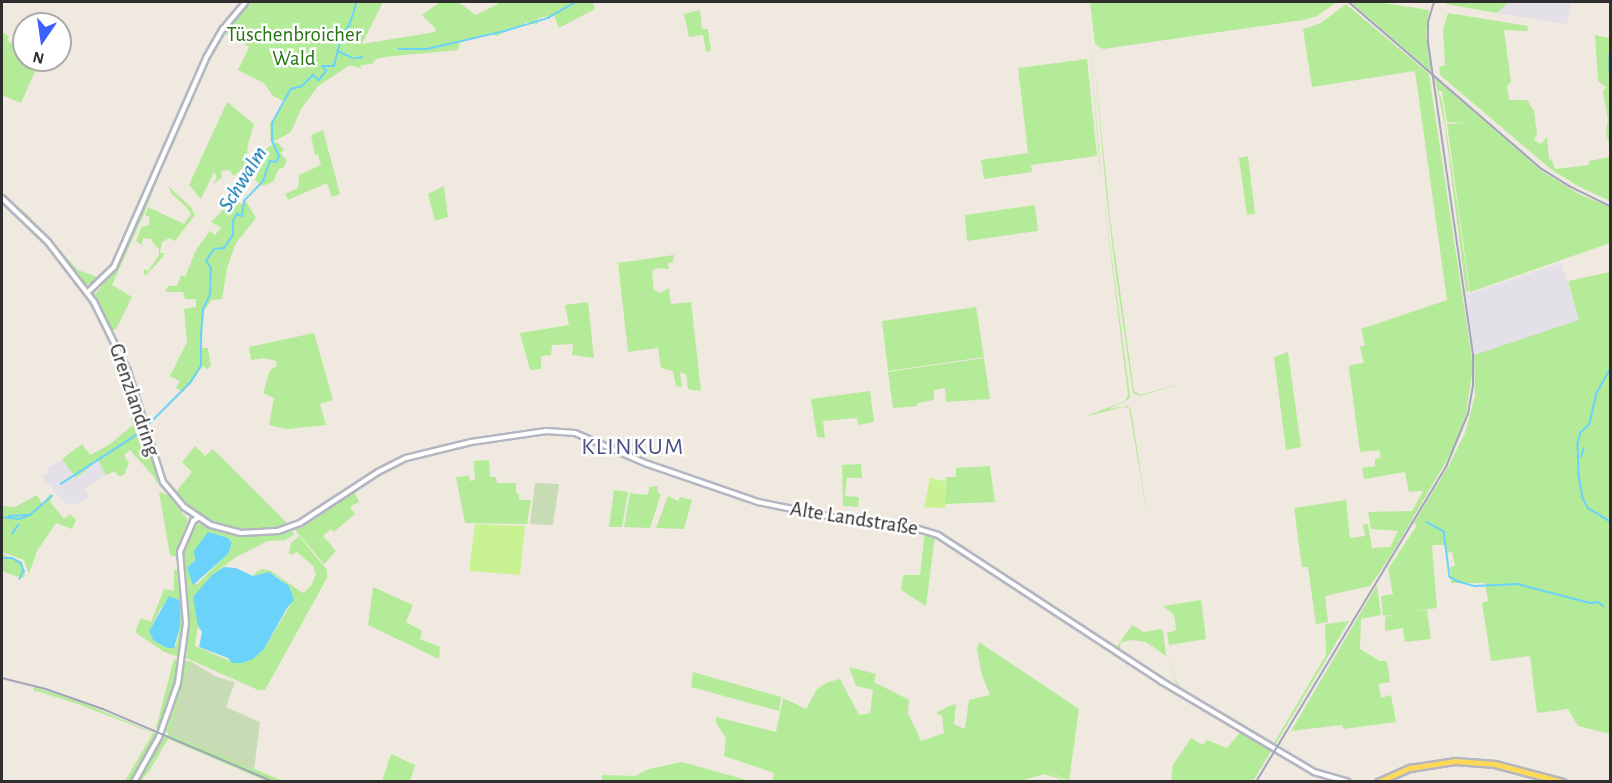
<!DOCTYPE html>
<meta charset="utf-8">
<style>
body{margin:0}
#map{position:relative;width:1612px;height:783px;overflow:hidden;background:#f0e9e0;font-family:"Alegreya Sans",sans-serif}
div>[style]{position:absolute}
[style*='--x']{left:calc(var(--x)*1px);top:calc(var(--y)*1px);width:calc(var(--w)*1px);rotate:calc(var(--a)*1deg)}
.industrial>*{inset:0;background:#e3e0e8}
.green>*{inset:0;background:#b3eb98}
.cemetery>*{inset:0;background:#c7dcb5}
.pitch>*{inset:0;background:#c9f393}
.water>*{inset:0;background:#6bd2fa}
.stream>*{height:1.5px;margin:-0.75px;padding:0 0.75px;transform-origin:0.75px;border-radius:0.75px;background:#6bd2fa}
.roads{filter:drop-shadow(2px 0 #b4b6c2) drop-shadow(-2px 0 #b4b6c2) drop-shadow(0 2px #b4b6c2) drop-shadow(0 -2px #b4b6c2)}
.secondary>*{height:4px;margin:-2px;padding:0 2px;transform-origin:2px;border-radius:2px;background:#fff}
.primary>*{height:4.5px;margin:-2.25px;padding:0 2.25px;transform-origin:2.25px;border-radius:2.25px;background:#fdd957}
.rail>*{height:1.5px;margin:-0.75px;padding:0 0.75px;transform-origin:0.75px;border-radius:0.75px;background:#a1a4ba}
span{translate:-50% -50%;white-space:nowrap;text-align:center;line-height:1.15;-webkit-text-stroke:5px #fff;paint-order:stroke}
.park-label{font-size:21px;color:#277414}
.street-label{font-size:21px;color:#2e2e2e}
.water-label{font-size:22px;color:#0170af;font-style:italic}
.quarter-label{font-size:24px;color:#495284;letter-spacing:1.5px}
.frame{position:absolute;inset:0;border:3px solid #2e2e2e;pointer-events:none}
.north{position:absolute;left:12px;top:12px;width:60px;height:60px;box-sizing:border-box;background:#fff;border:2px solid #ababab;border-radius:50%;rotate:193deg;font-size:16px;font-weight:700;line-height:24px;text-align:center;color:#2e2e2e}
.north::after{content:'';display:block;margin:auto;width:21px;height:27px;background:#3e5fff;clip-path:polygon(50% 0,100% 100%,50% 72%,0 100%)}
</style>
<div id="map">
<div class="industrial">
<i style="clip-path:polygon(1509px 2px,1571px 2px,1568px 22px,1565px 24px,1497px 13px)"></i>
<i style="clip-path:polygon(1561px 263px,1580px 320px,1474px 355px,1466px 295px)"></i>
<i style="clip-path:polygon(62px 459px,76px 478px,98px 460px,106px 475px,84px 489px,89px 497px,75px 505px,71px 502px,67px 506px,42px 477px,49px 472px,47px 468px)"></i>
</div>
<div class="green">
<i style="clip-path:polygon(250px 2px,383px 2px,362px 44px,435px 32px,436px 29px,422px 15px,440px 2px,458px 2px,476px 15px,498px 4px,496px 2px,593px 2px,595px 9px,559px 28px,554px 16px,543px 17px,537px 19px,538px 24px,525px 22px,523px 26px,512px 28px,497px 36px,492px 34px,460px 42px,458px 50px,385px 57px,376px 59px,372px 64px,360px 65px,362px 69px,350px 65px,318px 86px,301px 109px,291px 132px,271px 143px,270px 124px,285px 102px,273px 96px,264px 83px,238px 70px,249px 47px,225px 33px,219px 38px)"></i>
<i style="clip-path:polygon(1086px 2px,1102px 183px,1130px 396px,1128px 400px,1108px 409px,1128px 406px,1131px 410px,1149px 525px,1129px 408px,1123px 407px,1084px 417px,1125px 401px,1128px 395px,1099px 158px)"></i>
<i style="clip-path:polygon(1090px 2px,1337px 2px,1317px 16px,1303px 20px,1103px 49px,1095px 44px)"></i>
<i style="clip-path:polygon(1351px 2px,1377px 2px,1429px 10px,1426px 33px,1431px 72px)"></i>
<i style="clip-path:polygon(1445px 2px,1509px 2px,1497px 13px,1446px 4px)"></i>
<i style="clip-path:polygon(1346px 4px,1429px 74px,1473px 366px,1466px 415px,1453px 450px,1390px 557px,1370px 586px,1325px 596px,1328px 622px,1316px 624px,1308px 567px,1302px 567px,1294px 508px,1346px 500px,1350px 538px,1365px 536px,1363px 524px,1368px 524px,1372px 548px,1390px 547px,1398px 531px,1371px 529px,1368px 512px,1412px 511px,1423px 491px,1409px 492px,1405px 472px,1364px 479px,1362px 468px,1375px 466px,1375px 459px,1381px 458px,1379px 450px,1360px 452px,1349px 368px,1350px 365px,1364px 363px,1360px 347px,1365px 345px,1361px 329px,1447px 300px,1415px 71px,1312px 87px,1303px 29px,1321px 23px)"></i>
<i style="clip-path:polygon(700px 10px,702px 29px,708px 29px,711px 51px,706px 52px,703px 35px,689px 37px,684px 14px)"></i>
<i style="clip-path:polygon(1448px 13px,1527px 26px,1528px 31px,1504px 30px,1511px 82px,1507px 85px,1509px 100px,1527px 100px,1534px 111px,1537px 134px,1534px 140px,1541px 144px,1547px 137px,1549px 159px,1552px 160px,1555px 169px,1589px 165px,1589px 161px,1610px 157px,1610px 201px,1578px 186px,1552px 170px,1440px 75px,1439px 67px,1445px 65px,1443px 29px)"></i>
<i style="clip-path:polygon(2px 32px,9px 36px,7px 41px,24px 50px,24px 60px,40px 60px,21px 103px,2px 95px)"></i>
<i style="clip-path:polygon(1595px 35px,1610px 38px,1610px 148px,1606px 132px,1608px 120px,1603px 92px,1606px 87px,1598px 81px)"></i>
<i style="clip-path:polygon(207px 52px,113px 267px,101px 278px,86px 285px,44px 233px,2px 197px,2px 193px,27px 214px,78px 270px,100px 278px,114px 260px)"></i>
<i style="clip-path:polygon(1094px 58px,1110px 218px,1134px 391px,1140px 395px,1194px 380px,1140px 396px,1133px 393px,1115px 268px,1106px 192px)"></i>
<i style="clip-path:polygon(1087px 59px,1097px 156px,1031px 165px,1032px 172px,984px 179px,981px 160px,1028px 153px,1018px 68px)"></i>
<i style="clip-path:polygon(1435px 78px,1543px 172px,1579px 194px,1610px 207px,1610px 243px,1470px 292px,1447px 124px,1467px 123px,1447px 122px,1442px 91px,1438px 91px,1442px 100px,1460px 225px,1469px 291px,1466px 292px,1445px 127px)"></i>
<i style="clip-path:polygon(227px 102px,254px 124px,248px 144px,246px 165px,234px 176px,229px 170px,221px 171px,222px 177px,214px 184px,217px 176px,214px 172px,201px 199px,189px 185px)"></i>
<i style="clip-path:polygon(323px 130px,340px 194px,332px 197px,327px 183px,288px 200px,285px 194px,298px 188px,299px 175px,321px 165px,318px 155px,315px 155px,311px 135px)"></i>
<i style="clip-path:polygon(277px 142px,284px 150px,280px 153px,287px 160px,284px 167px,278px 170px,273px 182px,262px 186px,255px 180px,259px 168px,255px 165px,248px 174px,244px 172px,267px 148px)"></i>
<i style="clip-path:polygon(1248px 156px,1255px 214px,1247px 215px,1239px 158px)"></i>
<i style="clip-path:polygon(165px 160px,144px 214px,112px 285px,132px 297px,116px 329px,112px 331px,92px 292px,96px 293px,115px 271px)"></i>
<i style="clip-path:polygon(168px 186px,191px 207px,195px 215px,175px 241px,169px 238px,162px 242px,160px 253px,164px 253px,162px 258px,147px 274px,144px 275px,144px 269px,148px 271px,159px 255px,159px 249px,152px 242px,152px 239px,143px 238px,142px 245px,136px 241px,142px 226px,148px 226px,150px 217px,145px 215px,148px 207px,184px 224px,191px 214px,187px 208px,171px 193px)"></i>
<i style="clip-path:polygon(444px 186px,448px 217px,435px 221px,428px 194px)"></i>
<i style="clip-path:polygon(232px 201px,242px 204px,246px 201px,256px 218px,236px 243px,227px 268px,222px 299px,212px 300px,203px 311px,202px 348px,208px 348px,211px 366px,207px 369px,203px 366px,183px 392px,176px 388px,180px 381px,170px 376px,187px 342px,184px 309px,196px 307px,196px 299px,185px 299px,183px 292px,165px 292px,168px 286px,177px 286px,181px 275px,185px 277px,196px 250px,210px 231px,215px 235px,221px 228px,211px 222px)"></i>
<i style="clip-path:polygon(1035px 205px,1038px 231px,967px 241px,965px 215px)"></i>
<i style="clip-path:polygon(674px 255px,673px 262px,668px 263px,669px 269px,657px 268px,652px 271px,654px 290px,660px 293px,669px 288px,671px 304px,691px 302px,701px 391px,688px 389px,686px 374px,680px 373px,682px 387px,676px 386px,673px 371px,661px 368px,658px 348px,628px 352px,618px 263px)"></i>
<i style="clip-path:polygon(1610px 272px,1610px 734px,1578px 726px,1568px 709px,1537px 713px,1530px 656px,1491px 661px,1482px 603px,1488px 601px,1485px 583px,1451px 583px,1450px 567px,1455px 566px,1452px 552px,1446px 553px,1445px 545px,1432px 545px,1437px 608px,1408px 612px,1427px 610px,1431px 639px,1405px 642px,1403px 628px,1385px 631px,1385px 617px,1396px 614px,1383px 616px,1381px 596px,1393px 594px,1388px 569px,1417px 525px,1414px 523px,1448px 467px,1465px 433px,1475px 396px,1474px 355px,1579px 320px,1568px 281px)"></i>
<i style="clip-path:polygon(588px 302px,594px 358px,572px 355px,573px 344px,552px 345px,551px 355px,541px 356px,541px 369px,530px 370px,520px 333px,569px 325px,565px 305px)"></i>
<i style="clip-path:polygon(976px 307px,984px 357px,888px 371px,882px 321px)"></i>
<i style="clip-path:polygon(314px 333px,333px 400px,320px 404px,326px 425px,287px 429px,269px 425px,274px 398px,263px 393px,270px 370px,277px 366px,276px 361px,264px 358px,251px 360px,249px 347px)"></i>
<i style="clip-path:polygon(1288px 352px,1301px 447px,1286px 450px,1274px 357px)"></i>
<i style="clip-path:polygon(984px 358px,990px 399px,946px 402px,945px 388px,934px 390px,934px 400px,917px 403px,917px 406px,893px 408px,888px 372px)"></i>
<i style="clip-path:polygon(870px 391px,874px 422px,858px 425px,857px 418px,823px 421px,825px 438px,817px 437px,811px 399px)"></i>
<i style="clip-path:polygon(135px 394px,160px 479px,157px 484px,154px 477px,130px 450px,124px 455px,129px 463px,124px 475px,118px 476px,115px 471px,106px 475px,98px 460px,76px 478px,62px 459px,82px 444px,90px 455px,109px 445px,133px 425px,126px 399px)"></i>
<i style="clip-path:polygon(195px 446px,205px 456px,213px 449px,289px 525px,272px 530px,240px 531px,214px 523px,190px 509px,176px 495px,167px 481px,176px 492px,192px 472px,182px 462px)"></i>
<i style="clip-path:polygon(489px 460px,490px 477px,496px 477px,497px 483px,516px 483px,516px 493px,519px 494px,519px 500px,531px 500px,527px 524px,465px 523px,456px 477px,469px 476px,470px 481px,475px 480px,474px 461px)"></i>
<i style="clip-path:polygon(861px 464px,862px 478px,847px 478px,845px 496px,859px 497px,858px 507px,843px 506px,842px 465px)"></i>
<i style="clip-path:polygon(990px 466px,995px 502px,945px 504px,946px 477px,956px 477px,956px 468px)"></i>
<i style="clip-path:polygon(658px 486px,657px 492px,661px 494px,650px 528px,624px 527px,630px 493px,647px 495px,650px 487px)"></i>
<i style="clip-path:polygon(614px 490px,628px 492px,622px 527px,609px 527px)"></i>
<i style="clip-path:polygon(354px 491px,359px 502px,350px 507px,355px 514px,334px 532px,331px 529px,323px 536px,336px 551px,324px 564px,295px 530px)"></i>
<i style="clip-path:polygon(159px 492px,168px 495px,188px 520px,178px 545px,177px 557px,170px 555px)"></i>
<i style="clip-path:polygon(50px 494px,52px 497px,50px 502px,64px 519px,70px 514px,76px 520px,72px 529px,56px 523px,37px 551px,29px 574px,24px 560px,2px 552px,2px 506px,15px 507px,37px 495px,42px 504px)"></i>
<i style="clip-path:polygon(668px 496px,678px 501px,680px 497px,692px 500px,684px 529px,656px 528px)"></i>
<i style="clip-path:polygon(evenodd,198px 523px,233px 534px,264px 535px,288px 530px,281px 534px,291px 531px,295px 534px,285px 540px,268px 541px,236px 557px,220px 569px,195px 610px,199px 620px,195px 646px,230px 661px,253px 659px,264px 649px,292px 602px,292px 596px,282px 580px,269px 572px,253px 576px,255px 573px,262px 569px,271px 571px,303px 593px,311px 586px,316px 574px,313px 566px,297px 552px,291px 555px,289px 553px,291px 543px,299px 536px,327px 570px,327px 578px,265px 690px,258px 690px,186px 658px,189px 608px,183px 555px,186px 542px,198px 523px,210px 533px,228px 538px,232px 543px,228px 554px,196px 585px,188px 567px,193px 563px,200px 545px,210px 533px)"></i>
<i style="clip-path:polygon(925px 532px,935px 536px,926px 606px,901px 590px,903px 575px,920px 575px)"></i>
<i style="clip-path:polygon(2px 554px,22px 562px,25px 576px,22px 578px,4px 572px,2px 568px)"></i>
<i style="clip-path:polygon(evenodd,174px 570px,177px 570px,183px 606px,180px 657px,164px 652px,135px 632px,141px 618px,151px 622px,164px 589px,174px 591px,174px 570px,171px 598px,179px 600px,181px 603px,180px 627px,176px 646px,153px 640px,149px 631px,160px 609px,171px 598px)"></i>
<i style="clip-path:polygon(1377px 585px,1381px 615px,1361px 619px,1360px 649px,1380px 661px,1387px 661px,1390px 682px,1379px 684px,1381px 698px,1391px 695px,1396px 722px,1343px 729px,1342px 725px,1291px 731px)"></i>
<i style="clip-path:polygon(373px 587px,413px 605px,406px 622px,422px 631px,420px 639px,440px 647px,439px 659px,368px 625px)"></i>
<i style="clip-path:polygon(1201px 600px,1206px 639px,1169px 645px,1167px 633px,1176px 630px,1174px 615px,1163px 606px)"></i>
<i style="clip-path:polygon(1349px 621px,1275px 745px,1179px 688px,1175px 681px,1168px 646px,1175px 679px,1181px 688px,1274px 743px,1326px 655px,1325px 624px)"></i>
<i style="clip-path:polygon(1132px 625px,1144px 632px,1160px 629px,1163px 631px,1166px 656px,1146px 642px,1132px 640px,1121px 642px,1120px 648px,1116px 648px)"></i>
<i style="clip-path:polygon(979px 642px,1079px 709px,1069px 781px,1046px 770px,1066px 781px,1044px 774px,1016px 782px,772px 781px,774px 773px,724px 756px,726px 738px,716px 723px,716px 717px,776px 732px,783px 698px,806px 709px,817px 689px,828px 682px,840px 679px,859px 715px,870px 713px,873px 690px,856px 686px,849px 667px,876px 674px,874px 682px,909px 700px,908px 713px,921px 741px,944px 733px,942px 716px,936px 713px,949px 706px,956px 704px,954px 724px,965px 729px,969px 700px,990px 695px,982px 675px,977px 650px)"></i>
<i style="clip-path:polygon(174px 659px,179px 660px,177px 676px,159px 729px,156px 728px)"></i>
<i style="clip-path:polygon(185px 661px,190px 661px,170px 734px,283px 781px,266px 781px,168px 739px,150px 770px,141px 781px,138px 782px,164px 736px,167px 737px,169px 734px,166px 732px,180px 690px)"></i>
<i style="clip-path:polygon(693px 672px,781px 697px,779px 711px,691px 687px)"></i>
<i style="clip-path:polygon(34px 687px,78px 701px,157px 734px,130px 781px,125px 781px,153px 733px,75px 703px,33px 690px)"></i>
<i style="clip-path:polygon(1242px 730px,1273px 748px,1253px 781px,1171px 782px,1173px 765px,1191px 738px,1203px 745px,1207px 740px,1227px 748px)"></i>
<i style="clip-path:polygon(391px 754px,415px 765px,410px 781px,382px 781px)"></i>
<i style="clip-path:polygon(682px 762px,750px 781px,602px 781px,602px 775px,635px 776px,649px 769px)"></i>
<i style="clip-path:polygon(1472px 763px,1558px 781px,1542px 781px,1489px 768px,1460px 766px,1431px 768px,1382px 782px,1403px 771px,1432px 764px)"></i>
</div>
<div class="cemetery">
<i style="clip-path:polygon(535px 483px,559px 484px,553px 525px,530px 524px)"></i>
<i style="clip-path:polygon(190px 661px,217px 677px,235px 682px,226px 707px,260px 722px,254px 770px,169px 734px)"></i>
</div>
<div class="pitch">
<i style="clip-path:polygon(930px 478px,945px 481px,945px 508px,924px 507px)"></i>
<i style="clip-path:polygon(475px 524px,525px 526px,520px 575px,469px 571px)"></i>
</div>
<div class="water">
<i style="clip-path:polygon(208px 532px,228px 538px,232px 543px,228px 554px,193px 585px,187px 568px,195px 560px,194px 551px)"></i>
<i style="clip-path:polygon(224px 567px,236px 568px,253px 576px,269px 572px,289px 586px,294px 600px,287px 608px,264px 649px,253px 659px,242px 663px,232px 663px,228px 658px,199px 647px,202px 632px,198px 626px,193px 597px,212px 575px)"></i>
<i style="clip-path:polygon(169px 596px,179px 600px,181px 603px,180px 627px,174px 648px,167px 648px,153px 640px,149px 631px)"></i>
</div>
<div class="stream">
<i style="--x:399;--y:49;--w:28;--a:0"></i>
<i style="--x:427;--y:49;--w:80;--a:-13"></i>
<i style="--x:505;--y:31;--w:45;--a:-16.8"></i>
<i style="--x:548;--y:18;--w:32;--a:-30"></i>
<i style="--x:338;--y:51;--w:17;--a:25"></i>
<i style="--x:1610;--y:54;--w:18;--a:90"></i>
<i style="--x:356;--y:58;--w:6;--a:-9"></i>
<i style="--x:1610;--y:370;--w:26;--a:119"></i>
<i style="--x:1597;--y:393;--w:32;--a:103"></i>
<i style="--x:1590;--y:424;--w:13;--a:135"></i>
<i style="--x:1581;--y:433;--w:10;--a:107"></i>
<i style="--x:1578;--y:443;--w:32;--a:88"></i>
<i style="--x:1579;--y:475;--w:23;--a:80"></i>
<i style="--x:1583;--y:498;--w:11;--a:63"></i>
<i style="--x:1588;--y:508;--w:26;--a:31"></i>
<i style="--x:149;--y:424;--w:58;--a:-45"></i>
<i style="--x:190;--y:383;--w:20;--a:-57"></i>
<i style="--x:201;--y:366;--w:32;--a:-90"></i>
<i style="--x:201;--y:334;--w:24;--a:-85"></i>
<i style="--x:203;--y:310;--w:17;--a:-66"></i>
<i style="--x:210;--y:294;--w:25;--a:-88"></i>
<i style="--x:211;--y:269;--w:9;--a:-122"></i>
<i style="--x:206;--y:261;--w:14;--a:-56"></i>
<i style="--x:214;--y:249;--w:10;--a:-6"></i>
<i style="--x:224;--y:248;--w:16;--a:-55"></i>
<i style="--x:233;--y:235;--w:14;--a:-90"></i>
<i style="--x:233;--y:221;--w:8;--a:-60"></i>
<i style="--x:237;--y:214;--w:5;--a:22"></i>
<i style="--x:242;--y:216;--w:15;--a:-82"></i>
<i style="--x:244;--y:201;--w:28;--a:-46"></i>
<i style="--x:263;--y:181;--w:21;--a:-71"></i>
<i style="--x:270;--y:161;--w:6;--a:9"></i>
<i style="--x:276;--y:162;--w:7;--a:-63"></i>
<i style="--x:279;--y:156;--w:17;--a:-115"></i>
<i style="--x:272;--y:141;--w:18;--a:-90"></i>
<i style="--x:272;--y:123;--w:39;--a:-61"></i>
<i style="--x:291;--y:89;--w:11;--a:-15"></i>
<i style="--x:302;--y:86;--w:16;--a:-45"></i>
<i style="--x:313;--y:75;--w:8;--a:40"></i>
<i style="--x:319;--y:80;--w:11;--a:-52"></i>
<i style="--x:326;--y:71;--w:6;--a:-129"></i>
<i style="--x:322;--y:66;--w:12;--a:0"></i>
<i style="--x:334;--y:66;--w:33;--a:-76"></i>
<i style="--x:342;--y:34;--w:11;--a:-49"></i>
<i style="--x:349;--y:26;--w:25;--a:-72"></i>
<i style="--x:1581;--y:457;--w:9;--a:-72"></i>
<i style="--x:61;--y:484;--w:95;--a:-33"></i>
<i style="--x:9;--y:516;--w:18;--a:-3"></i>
<i style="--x:2;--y:517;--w:17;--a:7"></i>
<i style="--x:19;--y:519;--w:12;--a:-20"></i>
<i style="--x:30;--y:515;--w:29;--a:-41"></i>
<i style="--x:1426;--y:522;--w:20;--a:27"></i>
<i style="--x:1444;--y:531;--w:46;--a:82.6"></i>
<i style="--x:1450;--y:577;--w:8;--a:30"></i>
<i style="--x:1457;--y:581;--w:19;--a:16"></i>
<i style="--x:1475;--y:586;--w:43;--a:-2.7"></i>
<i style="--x:1518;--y:584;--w:74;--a:14.8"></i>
<i style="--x:1590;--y:603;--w:8;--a:-7"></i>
<i style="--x:1598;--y:602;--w:7;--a:34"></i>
<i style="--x:12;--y:534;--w:11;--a:-56"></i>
<i style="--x:2;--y:558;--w:10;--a:0"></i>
<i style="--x:12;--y:558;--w:10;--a:29"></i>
<i style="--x:21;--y:563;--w:9;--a:69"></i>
<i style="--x:24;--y:571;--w:9;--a:117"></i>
</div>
<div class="roads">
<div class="secondary">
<i style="--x:2;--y:198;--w:64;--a:43.7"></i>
<i style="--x:48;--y:242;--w:76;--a:52.5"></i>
<i style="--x:94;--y:302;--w:77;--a:63.8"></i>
<i style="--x:128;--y:371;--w:116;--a:72.5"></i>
<i style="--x:163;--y:482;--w:33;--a:50"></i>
<i style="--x:184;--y:507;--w:32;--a:34"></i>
<i style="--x:211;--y:525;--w:31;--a:15"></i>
<i style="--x:241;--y:533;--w:37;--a:-3"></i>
<i style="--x:278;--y:531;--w:23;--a:-20"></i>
<i style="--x:300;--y:523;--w:93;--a:-33.2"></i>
<i style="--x:378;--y:472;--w:31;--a:-27"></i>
<i style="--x:406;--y:458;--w:67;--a:-13.8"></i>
<i style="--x:471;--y:442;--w:76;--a:-8.3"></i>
<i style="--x:546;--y:431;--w:29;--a:4"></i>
<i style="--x:575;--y:433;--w:76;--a:23.2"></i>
<i style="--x:645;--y:463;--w:120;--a:19"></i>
<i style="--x:758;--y:502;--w:91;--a:11.4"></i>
<i style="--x:847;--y:520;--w:65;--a:6.1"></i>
<i style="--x:912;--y:527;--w:27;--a:17"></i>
<i style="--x:938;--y:535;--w:267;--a:33.2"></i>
<i style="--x:1161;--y:681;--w:178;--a:30.7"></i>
<i style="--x:1314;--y:772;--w:35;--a:16"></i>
<i style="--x:88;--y:292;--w:36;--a:-44"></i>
<i style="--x:114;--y:267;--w:228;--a:-66.2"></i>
<i style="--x:206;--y:58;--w:34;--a:-60"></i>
<i style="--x:223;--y:29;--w:35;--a:-50"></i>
<i style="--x:134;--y:782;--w:51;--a:-60.9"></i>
<i style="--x:159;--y:737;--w:57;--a:-70.6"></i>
<i style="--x:178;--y:683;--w:61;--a:-82.4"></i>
<i style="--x:186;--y:623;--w:71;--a:-94.8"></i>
<i style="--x:180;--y:552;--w:34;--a:-67"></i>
<i style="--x:193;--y:521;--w:6;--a:-31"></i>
</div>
<div class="primary">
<i style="--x:1378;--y:782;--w:35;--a:-24"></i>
<i style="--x:1410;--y:768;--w:46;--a:-8.8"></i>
<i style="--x:1455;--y:761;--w:40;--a:4.3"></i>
<i style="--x:1495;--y:764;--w:70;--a:14.8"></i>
</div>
</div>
<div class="rail">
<i style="--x:1349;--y:2;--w:255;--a:40.9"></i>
<i style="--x:1542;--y:169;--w:32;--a:32"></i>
<i style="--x:1569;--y:186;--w:46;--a:26"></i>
<i style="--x:2;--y:678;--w:45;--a:14"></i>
<i style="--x:46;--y:689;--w:60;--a:19.3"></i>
<i style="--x:103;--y:709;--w:186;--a:23.1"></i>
<i style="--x:1256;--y:782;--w:368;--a:-58.9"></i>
<i style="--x:1446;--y:467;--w:57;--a:-67.5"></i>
<i style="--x:1468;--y:414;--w:27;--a:-80"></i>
<i style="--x:1473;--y:387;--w:32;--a:-90"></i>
<i style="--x:1473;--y:355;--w:316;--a:-98.2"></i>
<i style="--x:1428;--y:42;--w:20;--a:-90"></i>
<i style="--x:1428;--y:22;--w:21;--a:-73"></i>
</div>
<div class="park-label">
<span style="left:294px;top:47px">Tüschenbroicher<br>Wald</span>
</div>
<div class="street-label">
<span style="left:134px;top:400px;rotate:71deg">Grenzlandring</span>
<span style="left:854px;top:519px;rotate:9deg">Alte Landstraße</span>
</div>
<div class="water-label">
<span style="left:243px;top:179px;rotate:-58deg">Schwalm</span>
</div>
<div class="quarter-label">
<span style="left:633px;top:448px">KLINKUM</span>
</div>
<div class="frame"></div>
<div class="north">N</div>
</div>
